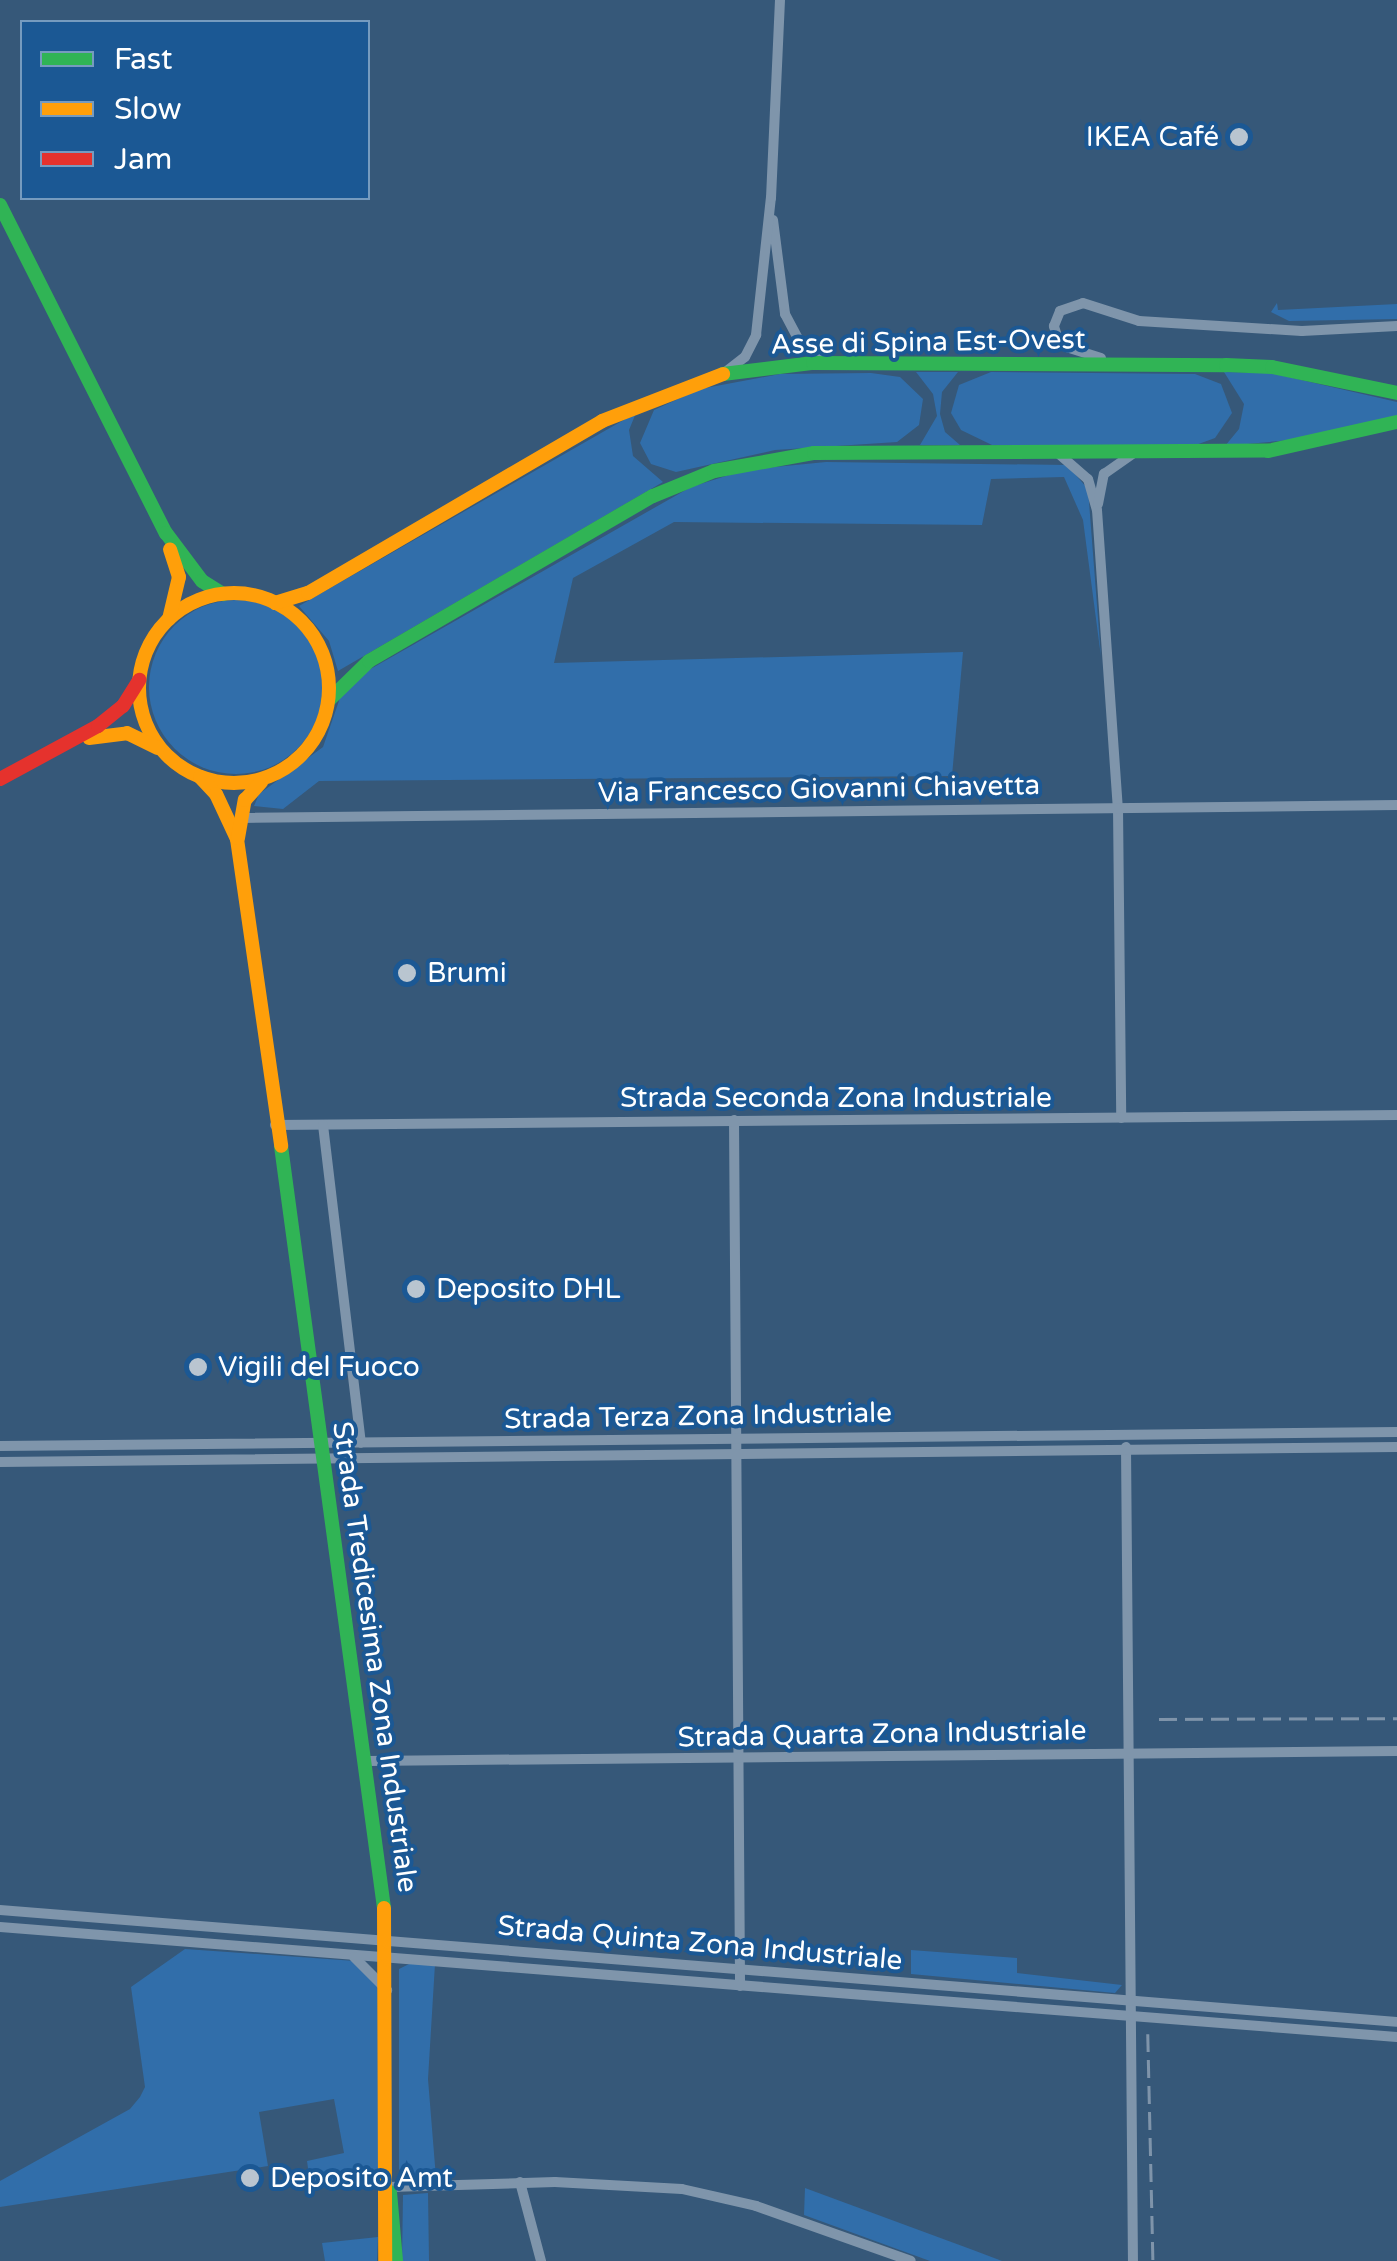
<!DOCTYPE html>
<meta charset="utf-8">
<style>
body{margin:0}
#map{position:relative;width:1397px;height:2261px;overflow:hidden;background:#365879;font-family:"Varela Round",sans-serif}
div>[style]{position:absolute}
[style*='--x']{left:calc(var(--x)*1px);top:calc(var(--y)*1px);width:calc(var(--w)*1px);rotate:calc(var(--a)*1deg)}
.green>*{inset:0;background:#316eaa}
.round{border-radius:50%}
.street>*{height:10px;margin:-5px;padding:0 5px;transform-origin:5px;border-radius:5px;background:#7f95ab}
.fast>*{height:14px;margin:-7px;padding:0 7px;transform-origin:7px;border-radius:7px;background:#30b455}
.slow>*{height:14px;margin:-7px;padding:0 7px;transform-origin:7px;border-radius:7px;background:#ff9f0a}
.slow>.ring{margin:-7px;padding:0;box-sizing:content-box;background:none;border:14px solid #ff9f0a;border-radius:50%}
.jam>*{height:14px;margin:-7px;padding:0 7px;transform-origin:7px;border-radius:7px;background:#e5322d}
.rail>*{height:2.5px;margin-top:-1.25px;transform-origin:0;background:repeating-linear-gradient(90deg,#7f94aa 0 18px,transparent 0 26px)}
.dots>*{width:28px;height:28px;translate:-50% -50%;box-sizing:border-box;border:5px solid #1b5894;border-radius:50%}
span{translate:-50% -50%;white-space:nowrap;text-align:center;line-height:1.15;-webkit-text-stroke:8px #1b5894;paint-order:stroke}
.poi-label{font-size:28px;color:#fff}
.right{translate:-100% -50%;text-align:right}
.left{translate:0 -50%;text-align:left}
.street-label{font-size:28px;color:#fff}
.legend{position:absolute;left:20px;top:20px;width:350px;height:180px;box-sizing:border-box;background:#1b5894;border:2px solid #769bbf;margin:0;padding:12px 18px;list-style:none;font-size:30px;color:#fff}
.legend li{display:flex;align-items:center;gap:20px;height:50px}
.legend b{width:50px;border:2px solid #769bbf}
</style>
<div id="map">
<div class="green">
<i style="clip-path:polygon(1277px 303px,1278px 310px,1397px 304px,1397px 319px,1289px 321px,1271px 312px)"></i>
<i style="clip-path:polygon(916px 372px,958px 372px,942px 392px,940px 414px,945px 432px,960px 445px,920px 445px,937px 416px,933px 394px)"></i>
<i style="clip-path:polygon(991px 372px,1195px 374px,1221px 384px,1232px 413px,1215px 438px,1193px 446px,992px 445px,961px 430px,951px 413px,959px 385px)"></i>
<i style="clip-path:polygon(1224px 372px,1271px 373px,1397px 402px,1397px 416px,1301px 439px,1225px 446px,1239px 429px,1244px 404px)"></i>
<i style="clip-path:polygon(871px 373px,900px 377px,923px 399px,919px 425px,897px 442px,775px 450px,676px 472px,651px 464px,640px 443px,654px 410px,700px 389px,780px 374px)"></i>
<i style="clip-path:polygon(636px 413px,629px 430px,633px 456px,663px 482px,338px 671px,329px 641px,299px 606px)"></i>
<i style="clip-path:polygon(826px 462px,1067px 465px,1088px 489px,1101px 657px,1083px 520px,1064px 477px,991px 479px,982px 525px,674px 522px,573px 578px,554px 663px,963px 652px,952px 776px,319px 781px,283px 809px,254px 806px,259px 794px,323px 747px,340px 698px,367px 671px,691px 487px,745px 470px)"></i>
<i class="round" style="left:149px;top:600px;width:174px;height:174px"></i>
<i style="clip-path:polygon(185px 1949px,355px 1961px,378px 1983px,379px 2177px,311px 2190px,307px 2161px,344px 2153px,334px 2099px,259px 2112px,268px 2166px,0 2207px,0 2181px,130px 2109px,140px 2097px,145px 2087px,131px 1987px)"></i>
<i style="clip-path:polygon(911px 1950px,1017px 1958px,1017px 1973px,1122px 1985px,1115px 1993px,911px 1974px)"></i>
<i style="clip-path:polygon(411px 1963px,435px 1964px,428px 2079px,436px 2178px,405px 2176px,399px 2169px,399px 1969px)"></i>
<i style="clip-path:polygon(805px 2188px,973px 2250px,1002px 2261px,930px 2261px,804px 2215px)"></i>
<i style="clip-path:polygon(428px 2193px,429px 2261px,402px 2261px,403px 2195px)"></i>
<i style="clip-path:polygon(378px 2237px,377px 2261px,325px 2261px,322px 2243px)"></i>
</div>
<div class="street">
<i style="--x:773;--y:220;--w:95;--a:82.7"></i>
<i style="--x:785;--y:314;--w:36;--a:62"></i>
<i style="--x:802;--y:346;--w:26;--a:31"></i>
<i style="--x:1101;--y:358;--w:43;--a:-162.4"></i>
<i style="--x:1060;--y:345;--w:20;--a:-108"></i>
<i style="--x:1054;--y:326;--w:16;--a:-68"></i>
<i style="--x:1060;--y:311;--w:24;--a:-19"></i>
<i style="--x:1083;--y:303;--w:59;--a:17.8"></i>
<i style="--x:1139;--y:321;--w:163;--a:3.5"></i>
<i style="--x:1302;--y:331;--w:95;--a:-3"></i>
<i style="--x:723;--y:374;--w:28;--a:-38"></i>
<i style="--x:745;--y:357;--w:25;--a:-63"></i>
<i style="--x:756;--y:335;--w:138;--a:-83.8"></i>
<i style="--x:771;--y:198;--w:198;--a:-87.4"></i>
<i style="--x:1059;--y:454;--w:38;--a:41"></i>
<i style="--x:1088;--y:479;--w:32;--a:74"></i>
<i style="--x:1097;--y:510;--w:299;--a:86"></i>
<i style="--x:1118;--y:808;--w:310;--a:89.4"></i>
<i style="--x:1098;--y:504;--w:31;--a:-79"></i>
<i style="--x:1104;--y:474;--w:37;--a:-35"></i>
<i style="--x:241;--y:818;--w:1156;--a:-0.64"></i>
<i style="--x:734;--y:1120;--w:866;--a:89.6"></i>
<i style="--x:275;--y:1125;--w:1122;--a:-0.51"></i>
<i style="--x:323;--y:1125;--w:320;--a:83.2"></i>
<i style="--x:0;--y:1446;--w:1397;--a:-0.57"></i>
<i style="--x:1126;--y:1447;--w:814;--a:89.51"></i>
<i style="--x:0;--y:1462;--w:1397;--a:-0.62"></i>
<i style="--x:368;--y:1761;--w:1029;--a:-0.56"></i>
<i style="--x:0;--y:1910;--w:1401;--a:4.58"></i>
<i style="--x:0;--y:1927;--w:1401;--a:4.5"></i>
<i style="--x:354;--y:1957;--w:47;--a:45"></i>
<i style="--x:520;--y:2182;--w:82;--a:75.1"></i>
<i style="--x:389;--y:2187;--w:166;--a:-1.7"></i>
<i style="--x:555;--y:2182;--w:127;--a:3.2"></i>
<i style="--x:682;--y:2189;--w:76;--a:12.9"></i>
<i style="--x:756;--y:2206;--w:164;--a:19.5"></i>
</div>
<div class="fast">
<i style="--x:0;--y:205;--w:368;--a:63.2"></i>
<i style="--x:166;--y:533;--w:60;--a:53.1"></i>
<i style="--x:202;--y:581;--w:25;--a:32"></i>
<i style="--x:723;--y:374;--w:91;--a:-7"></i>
<i style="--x:813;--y:363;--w:413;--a:0.3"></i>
<i style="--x:1226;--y:365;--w:46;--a:2.5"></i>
<i style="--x:1272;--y:367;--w:128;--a:11.7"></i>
<i style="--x:328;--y:701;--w:57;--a:-44.3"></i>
<i style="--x:369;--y:661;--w:328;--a:-30.2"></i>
<i style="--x:653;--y:496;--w:66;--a:-22.3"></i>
<i style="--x:714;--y:471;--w:102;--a:-10.2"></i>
<i style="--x:814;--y:453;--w:454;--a:-0.3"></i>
<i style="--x:1268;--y:451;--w:132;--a:-12.7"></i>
<i style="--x:281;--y:1146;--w:769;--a:82.3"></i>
<i style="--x:390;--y:2192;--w:69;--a:85"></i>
</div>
<div class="slow">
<i class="ring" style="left:139px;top:593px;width:176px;height:176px"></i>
<i style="--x:275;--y:603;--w:34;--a:-17"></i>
<i style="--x:308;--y:593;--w:341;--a:-30.3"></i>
<i style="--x:602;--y:421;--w:130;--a:-21.2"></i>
<i style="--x:169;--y:619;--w:43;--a:-76.6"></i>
<i style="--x:179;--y:577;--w:29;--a:-108"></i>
<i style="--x:89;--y:738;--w:38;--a:-7"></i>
<i style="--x:127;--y:733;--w:34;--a:26"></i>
<i style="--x:200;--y:777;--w:23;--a:47"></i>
<i style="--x:216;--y:794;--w:50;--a:65"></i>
<i style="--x:237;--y:839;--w:310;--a:81.8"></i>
<i style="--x:238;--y:838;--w:39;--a:-80"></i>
<i style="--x:245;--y:800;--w:24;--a:-48"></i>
<i style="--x:384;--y:1908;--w:353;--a:89.8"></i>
</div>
<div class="jam">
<i style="--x:0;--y:779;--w:111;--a:-28.4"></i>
<i style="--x:98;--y:726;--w:32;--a:-39"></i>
<i style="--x:123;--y:706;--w:31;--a:-58"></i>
</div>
<div class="rail">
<i style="--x:1159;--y:1719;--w:238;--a:-0.2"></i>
<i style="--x:1148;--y:2034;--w:227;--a:88.7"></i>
</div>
<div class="dots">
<i style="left:1239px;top:137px;background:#b9c5d0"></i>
<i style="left:407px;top:973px;background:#b9c5d0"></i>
<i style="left:416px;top:1289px;background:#b9c5d0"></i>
<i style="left:198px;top:1367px;background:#b9c5d0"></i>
<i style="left:250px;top:2178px;background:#b9c5d0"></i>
</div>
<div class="poi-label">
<span class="right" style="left:1219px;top:137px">IKEA Café</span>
<span class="left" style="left:427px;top:973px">Brumi</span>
<span class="left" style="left:436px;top:1289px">Deposito DHL</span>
<span class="left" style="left:218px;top:1367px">Vigili del Fuoco</span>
<span class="left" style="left:270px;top:2178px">Deposito Amt</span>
</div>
<div class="street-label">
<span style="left:928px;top:342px;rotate:-1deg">Asse di Spina Est-Ovest</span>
<span style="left:819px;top:789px;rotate:-1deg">Via Francesco Giovanni Chiavetta</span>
<span style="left:836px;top:1098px">Strada Seconda Zona Industriale</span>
<span style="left:698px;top:1416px;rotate:-1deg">Strada Terza Zona Industriale</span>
<span style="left:375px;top:1657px;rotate:82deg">Strada Tredicesima Zona Industriale</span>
<span style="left:882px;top:1734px;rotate:-1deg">Strada Quarta Zona Industriale</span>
<span style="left:700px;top:1943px;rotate:5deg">Strada Quinta Zona Industriale</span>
</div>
<ul class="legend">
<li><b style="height:12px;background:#30b455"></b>Fast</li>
<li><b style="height:12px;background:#ff9f0a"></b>Slow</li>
<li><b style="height:12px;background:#e5322d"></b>Jam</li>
</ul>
</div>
